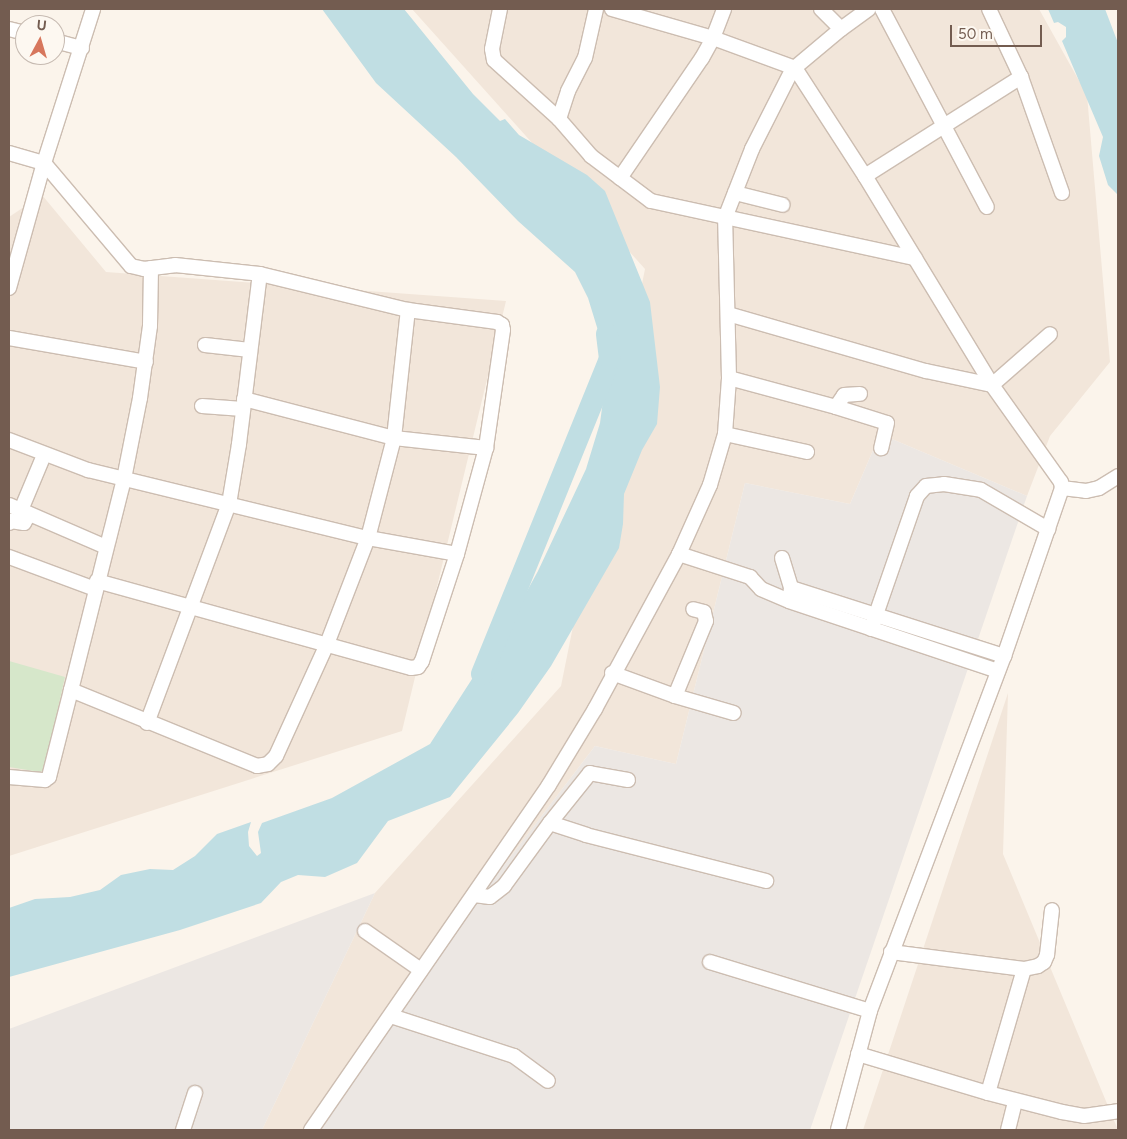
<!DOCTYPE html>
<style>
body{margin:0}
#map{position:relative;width:1127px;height:1139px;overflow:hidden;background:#fbf4eb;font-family:Figtree,sans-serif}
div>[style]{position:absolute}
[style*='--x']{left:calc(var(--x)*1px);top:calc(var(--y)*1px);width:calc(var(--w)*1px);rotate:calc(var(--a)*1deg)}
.residential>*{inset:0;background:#f2e6da}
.industrial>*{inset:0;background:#ece7e3}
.green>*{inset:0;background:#d6e7ca}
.water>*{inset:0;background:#c0dee3}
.river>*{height:22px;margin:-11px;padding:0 11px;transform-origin:11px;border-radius:11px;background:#c0dee3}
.roads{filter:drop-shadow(1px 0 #ccbdb1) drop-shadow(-1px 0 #ccbdb1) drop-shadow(0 1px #ccbdb1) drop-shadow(0 -1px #ccbdb1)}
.minor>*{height:14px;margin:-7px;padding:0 7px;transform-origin:7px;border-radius:7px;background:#fff}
span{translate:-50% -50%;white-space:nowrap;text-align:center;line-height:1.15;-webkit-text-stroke:5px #fdf8f1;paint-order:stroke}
.frame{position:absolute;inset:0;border:10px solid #735c50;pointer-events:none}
.north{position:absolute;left:15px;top:15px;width:50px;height:50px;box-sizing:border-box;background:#fdf8f1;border:1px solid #c6bab1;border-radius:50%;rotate:6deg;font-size:14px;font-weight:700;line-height:20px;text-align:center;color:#735c50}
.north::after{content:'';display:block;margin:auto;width:18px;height:22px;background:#d7775d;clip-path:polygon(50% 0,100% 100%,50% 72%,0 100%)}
.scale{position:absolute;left:950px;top:25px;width:92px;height:22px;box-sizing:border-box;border:2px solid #735c50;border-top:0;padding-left:6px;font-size:15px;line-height:18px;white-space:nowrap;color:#735c50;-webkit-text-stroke:4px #fdf8f1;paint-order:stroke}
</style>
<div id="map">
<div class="residential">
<i style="clip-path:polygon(412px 9px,1039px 9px,1087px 95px,1110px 362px,1050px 436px,1027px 496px,880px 434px,850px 504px,745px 483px,676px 764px,595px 746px,302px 1130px,262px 1130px,375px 893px,561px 686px,645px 269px)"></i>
<i style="clip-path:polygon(42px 195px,106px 272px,506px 301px,402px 731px,9px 856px,9px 217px)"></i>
<i style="clip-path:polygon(1008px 693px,1003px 854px,1118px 1130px,863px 1130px)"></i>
</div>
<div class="industrial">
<i style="clip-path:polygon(880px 434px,1027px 496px,810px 1130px,302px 1130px,595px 746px,676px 764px,745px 483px,850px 504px)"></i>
<i style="clip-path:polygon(375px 893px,262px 1130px,9px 1130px,9px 1029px)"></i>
</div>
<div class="green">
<i style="clip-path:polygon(9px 661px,65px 677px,44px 770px,40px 772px,9px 767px)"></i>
</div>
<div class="water">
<i style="clip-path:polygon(322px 9px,404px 9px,473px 94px,500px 121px,505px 119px,519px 135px,587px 175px,605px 191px,650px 302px,660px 387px,657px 424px,642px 450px,624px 494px,623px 524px,619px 548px,551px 666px,518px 713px,450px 797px,388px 821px,357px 863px,325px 877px,298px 875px,281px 882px,261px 903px,180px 930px,9px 977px,9px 908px,35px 899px,70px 897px,100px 890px,121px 875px,150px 869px,173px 870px,195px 856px,217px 834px,251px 822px,248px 832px,249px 846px,257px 856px,261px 853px,258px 832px,262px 823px,332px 798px,430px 744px,516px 611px,538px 571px,586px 469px,600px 423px,608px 363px,588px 298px,575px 272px,518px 221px,456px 157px,376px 83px)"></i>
<i style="clip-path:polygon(1048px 9px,1105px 9px,1118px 43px,1118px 199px,1118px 195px,1108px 185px,1099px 156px,1103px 137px,1062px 41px,1066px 37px,1066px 27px,1058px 22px,1054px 23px)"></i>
</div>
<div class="river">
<i style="--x:482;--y:674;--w:340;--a:-67.9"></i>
<i style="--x:610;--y:359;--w:25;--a:-97"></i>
</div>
<div class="roads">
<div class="minor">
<i style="--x:500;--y:9;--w:41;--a:101.3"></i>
<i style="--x:492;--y:49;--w:11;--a:80"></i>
<i style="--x:494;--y:60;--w:88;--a:42.2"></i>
<i style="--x:559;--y:119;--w:49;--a:49.1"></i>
<i style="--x:591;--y:156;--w:75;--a:36.9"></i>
<i style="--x:651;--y:201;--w:270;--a:12.2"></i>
<i style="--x:612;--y:9;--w:105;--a:16"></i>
<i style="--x:713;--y:38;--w:87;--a:20.1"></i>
<i style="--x:795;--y:68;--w:129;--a:57.1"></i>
<i style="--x:865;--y:176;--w:245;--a:58.7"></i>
<i style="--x:992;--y:385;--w:119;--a:54.6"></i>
<i style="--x:1061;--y:482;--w:6;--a:81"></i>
<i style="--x:1062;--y:488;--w:178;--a:109"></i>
<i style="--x:1004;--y:656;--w:379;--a:110.7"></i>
<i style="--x:870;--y:1011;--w:123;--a:105.1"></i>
<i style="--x:821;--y:9;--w:28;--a:45"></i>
<i style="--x:882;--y:9;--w:224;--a:62.1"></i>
<i style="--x:989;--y:9;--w:75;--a:64.8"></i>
<i style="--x:1021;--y:77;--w:123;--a:70.5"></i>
<i style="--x:9;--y:29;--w:16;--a:14"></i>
<i style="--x:55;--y:41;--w:28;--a:15"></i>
<i style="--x:559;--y:119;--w:29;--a:-72"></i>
<i style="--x:568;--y:91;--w:37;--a:-63"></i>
<i style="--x:585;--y:58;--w:50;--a:-77.3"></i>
<i style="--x:9;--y:153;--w:36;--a:16"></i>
<i style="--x:44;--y:163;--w:135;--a:49.8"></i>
<i style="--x:131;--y:266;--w:13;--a:13"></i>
<i style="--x:144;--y:269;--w:31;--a:-7"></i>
<i style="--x:175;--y:265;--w:85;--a:6"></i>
<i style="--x:260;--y:274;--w:152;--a:13.7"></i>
<i style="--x:408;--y:310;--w:90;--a:7.7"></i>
<i style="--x:497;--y:322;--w:6;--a:31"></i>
<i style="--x:502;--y:325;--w:5;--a:79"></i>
<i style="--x:503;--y:330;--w:119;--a:98.2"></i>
<i style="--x:486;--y:448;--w:110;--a:105.3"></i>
<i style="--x:457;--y:554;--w:113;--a:108.1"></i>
<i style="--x:422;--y:661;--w:7;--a:124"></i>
<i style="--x:418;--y:667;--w:7;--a:172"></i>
<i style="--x:411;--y:668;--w:326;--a:-164.5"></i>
<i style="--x:865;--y:176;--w:185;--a:-32.4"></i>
<i style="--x:620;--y:178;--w:145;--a:-55.7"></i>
<i style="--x:702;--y:58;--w:23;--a:-61"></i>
<i style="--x:713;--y:38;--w:31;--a:-69"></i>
<i style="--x:735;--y:193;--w:49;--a:14"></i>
<i style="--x:151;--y:268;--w:58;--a:91"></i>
<i style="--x:150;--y:326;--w:73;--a:97.9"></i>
<i style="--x:140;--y:398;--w:83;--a:101.2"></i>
<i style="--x:124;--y:479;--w:218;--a:104.1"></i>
<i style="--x:71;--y:690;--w:201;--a:22.2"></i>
<i style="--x:257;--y:766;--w:11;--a:-10"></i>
<i style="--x:268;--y:764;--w:11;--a:-45"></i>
<i style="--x:276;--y:756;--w:123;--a:-65.5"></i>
<i style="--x:327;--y:644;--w:114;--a:-68.9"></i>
<i style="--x:368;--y:538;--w:103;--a:-75.4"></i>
<i style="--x:394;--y:438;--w:129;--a:-83.8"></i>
<i style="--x:9;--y:288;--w:130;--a:-74.4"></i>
<i style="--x:44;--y:163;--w:162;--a:-72.3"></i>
<i style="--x:728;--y:314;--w:206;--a:16.1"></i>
<i style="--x:926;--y:371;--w:67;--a:12"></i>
<i style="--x:992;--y:385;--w:77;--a:-41.3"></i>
<i style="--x:9;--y:338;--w:139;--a:9.9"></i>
<i style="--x:205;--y:345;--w:45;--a:6.3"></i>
<i style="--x:729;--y:378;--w:111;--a:15.2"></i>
<i style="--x:836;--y:407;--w:14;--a:-56"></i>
<i style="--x:844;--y:395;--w:16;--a:-4"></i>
<i style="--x:244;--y:399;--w:155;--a:14.6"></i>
<i style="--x:394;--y:438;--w:93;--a:6.2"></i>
<i style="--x:202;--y:406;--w:41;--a:4.2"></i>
<i style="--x:836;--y:407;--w:53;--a:17.4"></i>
<i style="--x:887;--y:423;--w:26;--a:103"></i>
<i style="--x:725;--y:434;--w:84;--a:12.4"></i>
<i style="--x:9;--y:440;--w:85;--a:20.8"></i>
<i style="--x:88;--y:470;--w:288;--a:13.7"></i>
<i style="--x:368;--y:538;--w:90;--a:10.2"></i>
<i style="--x:1062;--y:488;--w:24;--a:7"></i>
<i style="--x:1086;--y:491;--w:13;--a:-13"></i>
<i style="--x:1099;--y:488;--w:22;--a:-32"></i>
<i style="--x:9;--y:505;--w:106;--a:23.4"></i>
<i style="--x:21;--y:510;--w:60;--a:-67.3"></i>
<i style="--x:9;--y:523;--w:3;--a:-45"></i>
<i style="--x:11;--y:521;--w:13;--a:9"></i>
<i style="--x:24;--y:523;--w:10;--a:-61"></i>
<i style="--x:679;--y:554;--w:75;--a:17.9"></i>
<i style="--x:750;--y:577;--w:16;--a:47"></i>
<i style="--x:761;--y:589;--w:30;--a:23"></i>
<i style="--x:789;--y:601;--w:220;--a:18.5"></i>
<i style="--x:9;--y:557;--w:92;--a:20.4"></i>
<i style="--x:782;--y:558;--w:31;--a:73"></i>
<i style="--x:791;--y:588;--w:8;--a:97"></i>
<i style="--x:791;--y:588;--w:224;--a:17.7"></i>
<i style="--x:871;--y:629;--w:141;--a:-70.9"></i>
<i style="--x:917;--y:496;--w:13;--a:-48"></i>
<i style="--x:926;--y:486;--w:18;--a:-6"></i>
<i style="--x:944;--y:484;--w:37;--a:9"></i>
<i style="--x:981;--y:490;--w:78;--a:30.2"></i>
<i style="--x:612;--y:673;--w:67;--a:20.1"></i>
<i style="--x:675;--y:696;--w:61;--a:16.1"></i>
<i style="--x:675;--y:696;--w:81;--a:-67.5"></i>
<i style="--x:706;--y:621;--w:9;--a:-103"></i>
<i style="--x:704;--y:612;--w:11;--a:-165"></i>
<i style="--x:147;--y:723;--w:234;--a:-69.5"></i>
<i style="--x:229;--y:504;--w:61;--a:-80.5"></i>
<i style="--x:239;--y:444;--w:171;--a:-83"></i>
<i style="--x:9;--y:777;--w:36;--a:5"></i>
<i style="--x:45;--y:780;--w:5;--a:-37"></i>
<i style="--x:49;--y:777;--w:90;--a:-75.8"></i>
<i style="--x:628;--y:780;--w:39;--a:-170"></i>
<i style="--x:590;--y:773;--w:64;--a:128.7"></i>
<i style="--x:550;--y:823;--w:38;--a:18"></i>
<i style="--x:586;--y:835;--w:186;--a:14.3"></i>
<i style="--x:474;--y:895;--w:16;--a:7"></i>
<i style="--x:490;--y:897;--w:18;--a:-38"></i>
<i style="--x:504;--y:886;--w:78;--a:-53.9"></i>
<i style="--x:365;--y:931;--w:68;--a:34.9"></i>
<i style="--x:891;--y:952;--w:134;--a:7.3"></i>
<i style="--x:1024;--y:969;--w:14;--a:-12"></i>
<i style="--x:1038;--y:966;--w:7;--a:-34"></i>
<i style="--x:1044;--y:962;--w:8;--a:-67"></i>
<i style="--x:1047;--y:955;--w:45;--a:-83.7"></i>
<i style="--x:710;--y:962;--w:167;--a:17"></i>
<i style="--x:391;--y:1016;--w:129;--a:18"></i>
<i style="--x:514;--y:1056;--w:42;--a:36.3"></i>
<i style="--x:858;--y:1054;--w:136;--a:16.7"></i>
<i style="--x:988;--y:1093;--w:76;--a:14.4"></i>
<i style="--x:1062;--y:1112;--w:22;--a:10"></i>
<i style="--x:1084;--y:1116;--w:34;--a:-8"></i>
<i style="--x:988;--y:1093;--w:129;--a:-73.8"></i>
<i style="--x:183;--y:1130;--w:39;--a:-72"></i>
<i style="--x:311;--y:1130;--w:419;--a:-55.4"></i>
<i style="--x:549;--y:785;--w:89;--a:-58.8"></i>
<i style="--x:595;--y:709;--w:176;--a:-61.5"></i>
<i style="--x:679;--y:554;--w:76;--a:-65.8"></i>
<i style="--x:710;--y:485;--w:53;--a:-73.6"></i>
<i style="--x:725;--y:434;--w:56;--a:-85.9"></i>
<i style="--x:729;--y:378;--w:160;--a:-91.4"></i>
<i style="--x:725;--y:218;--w:74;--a:-68.6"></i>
<i style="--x:752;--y:149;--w:89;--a:-63.1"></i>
<i style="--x:792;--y:70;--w:64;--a:-39.9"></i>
<i style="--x:841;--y:29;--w:34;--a:-36"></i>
<i style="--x:1008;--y:1130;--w:30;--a:-76"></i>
</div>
</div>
<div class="frame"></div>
<div class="north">U</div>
<div class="scale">50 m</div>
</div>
